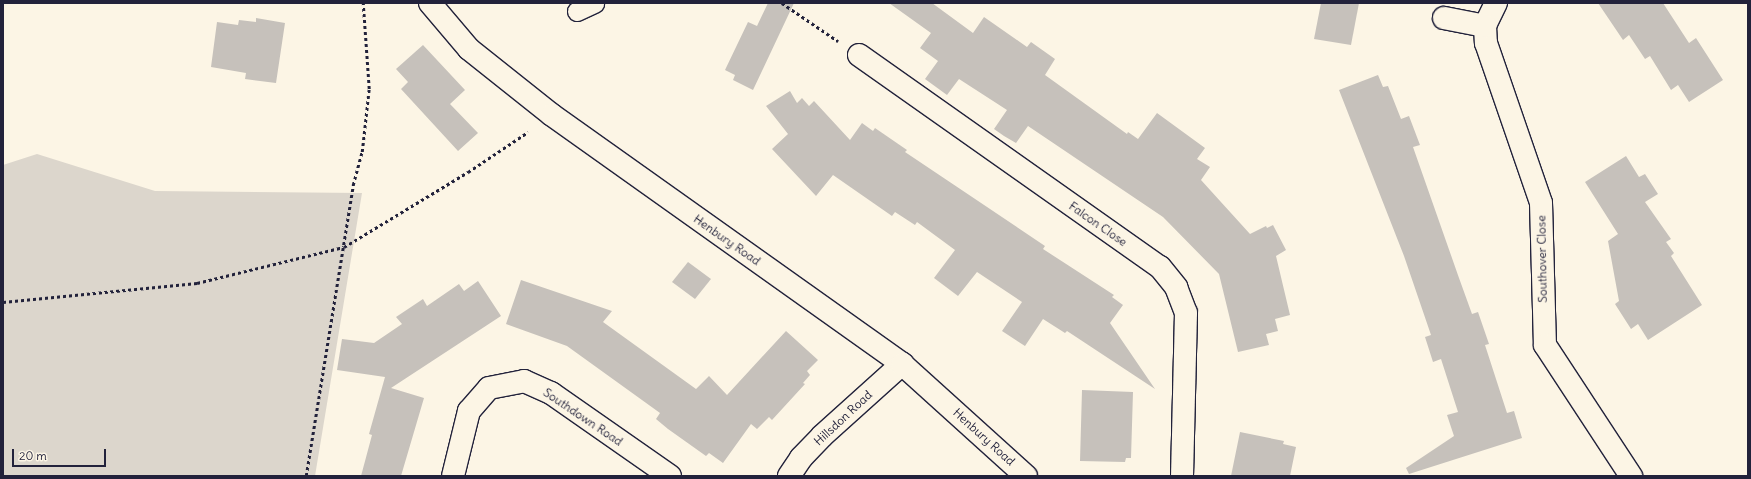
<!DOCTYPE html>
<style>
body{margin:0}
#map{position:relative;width:1751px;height:479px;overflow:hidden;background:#fcf5e5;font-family:Delius,sans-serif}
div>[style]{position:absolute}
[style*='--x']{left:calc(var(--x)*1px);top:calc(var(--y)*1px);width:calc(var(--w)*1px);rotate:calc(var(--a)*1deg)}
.green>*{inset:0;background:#dcd6cc}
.building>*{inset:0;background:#c6c1bb}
.path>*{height:2.5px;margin-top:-1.25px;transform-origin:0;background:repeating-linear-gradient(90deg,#22223b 0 3px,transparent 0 6px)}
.roads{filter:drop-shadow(1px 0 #22223b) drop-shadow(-1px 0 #22223b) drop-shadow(0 1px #22223b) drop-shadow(0 -1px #22223b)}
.lane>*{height:19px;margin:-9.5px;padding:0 9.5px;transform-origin:9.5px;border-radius:9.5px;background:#fcf5e5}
.street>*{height:22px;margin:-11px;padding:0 11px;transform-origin:11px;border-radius:11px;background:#fcf5e5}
.secondary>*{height:22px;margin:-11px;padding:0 11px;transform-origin:11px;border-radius:11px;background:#fcf5e5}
span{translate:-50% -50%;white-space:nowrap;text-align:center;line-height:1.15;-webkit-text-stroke:3px #fcf5e5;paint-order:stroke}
.street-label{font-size:12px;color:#22223b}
.frame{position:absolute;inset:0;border:4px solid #22223b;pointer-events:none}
.scale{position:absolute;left:12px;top:449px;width:94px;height:18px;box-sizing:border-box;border:2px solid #22223b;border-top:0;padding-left:5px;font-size:12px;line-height:14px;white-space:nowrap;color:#22223b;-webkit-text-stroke:3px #fcf5e5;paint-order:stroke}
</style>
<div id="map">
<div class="green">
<i style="clip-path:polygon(37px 154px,155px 191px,362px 193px,315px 476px,3px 476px,3px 165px)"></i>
</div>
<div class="building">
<i style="clip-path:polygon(768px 3px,794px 3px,753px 90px,733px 80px,735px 75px,725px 70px,748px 22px,757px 26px)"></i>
<i style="clip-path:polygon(889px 3px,932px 3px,973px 33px,984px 17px,1027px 47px,1031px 42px,1055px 59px,1045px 75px,1127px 134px,1128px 132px,1138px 139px,1157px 113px,1205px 148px,1197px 159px,1210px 167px,1201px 180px,1250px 234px,1266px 226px,1267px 228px,1273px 225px,1286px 250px,1276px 256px,1290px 315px,1275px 319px,1278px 331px,1266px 334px,1269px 345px,1238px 352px,1219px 274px,1163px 217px,1028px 126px,1016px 143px,1004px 136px,994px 129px,1007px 110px,959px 79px,947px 95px,925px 79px,938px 61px,920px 48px,931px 33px)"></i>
<i style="clip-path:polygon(1321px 3px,1359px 3px,1351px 45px,1314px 39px)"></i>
<i style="clip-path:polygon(1598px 3px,1663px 3px,1689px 43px,1696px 38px,1723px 80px,1689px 102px,1678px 85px,1671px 90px,1650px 56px,1645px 59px,1629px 35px,1623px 40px)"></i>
<i style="clip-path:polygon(256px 18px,285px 23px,276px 83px,245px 79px,246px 73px,211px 67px,217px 22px,238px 25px,239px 20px,256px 22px)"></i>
<i style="clip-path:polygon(423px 45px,465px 90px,450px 104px,478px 133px,458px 151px,401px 89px,408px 82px,396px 69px)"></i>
<i style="clip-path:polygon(1378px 75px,1383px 87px,1388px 86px,1401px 119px,1409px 116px,1420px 145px,1413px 147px,1459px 278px,1472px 314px,1478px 312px,1489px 344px,1485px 345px,1507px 413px,1514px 411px,1522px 438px,1409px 474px,1406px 468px,1454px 436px,1447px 415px,1458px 412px,1441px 359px,1433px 362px,1425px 337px,1431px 335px,1404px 256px,1339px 90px)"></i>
<i style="clip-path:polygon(790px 91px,797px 103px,802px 98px,809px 106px,814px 101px,850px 140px,862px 123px,873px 131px,875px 128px,907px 150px,905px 152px,1045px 246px,1043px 249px,1114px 295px,1112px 297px,1123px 305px,1110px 323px,1155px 389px,1067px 331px,1065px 333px,1043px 319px,1025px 346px,1002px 331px,1022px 302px,977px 272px,958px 296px,934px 278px,955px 250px,917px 222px,915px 225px,895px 212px,892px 216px,833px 175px,816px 196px,772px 149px,788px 134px,766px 106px)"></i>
<i style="clip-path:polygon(1626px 156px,1639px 177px,1645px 174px,1658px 194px,1645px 202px,1671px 239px,1666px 242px,1674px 253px,1671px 256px,1702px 305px,1648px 340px,1638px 324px,1631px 329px,1615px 304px,1619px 301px,1608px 241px,1618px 234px,1585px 182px)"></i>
<i style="clip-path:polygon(688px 262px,711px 279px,695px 299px,672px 282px)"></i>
<i style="clip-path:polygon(521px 280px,612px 311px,603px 322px,696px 389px,709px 376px,727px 395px,786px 331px,818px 360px,807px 371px,810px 375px,803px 383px,805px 384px,772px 420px,769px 417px,757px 429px,751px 424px,723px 463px,709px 453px,706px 456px,668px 429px,656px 419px,660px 413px,567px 346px,506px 324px)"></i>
<i style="clip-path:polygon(478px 281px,501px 316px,391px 388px,424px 398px,401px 476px,361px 476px,372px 435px,369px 434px,385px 377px,337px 370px,342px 339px,374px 343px,402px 324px,396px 317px,423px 299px,427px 306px,459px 284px,464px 291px)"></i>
<i style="clip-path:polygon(1082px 390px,1133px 392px,1131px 458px,1126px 458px,1125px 462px,1080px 461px)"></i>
<i style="clip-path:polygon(1240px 432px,1284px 441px,1283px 444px,1296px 447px,1290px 476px,1231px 476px)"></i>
</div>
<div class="path">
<i style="--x:782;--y:3;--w:68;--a:34.2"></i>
<i style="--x:3;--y:302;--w:195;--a:-5.6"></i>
<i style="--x:197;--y:283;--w:151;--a:-13.8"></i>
<i style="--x:344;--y:247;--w:145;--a:-31.2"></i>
<i style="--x:468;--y:172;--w:72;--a:-33.7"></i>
<i style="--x:306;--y:476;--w:295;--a:-80.8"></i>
<i style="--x:353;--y:185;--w:34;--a:-75"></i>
<i style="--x:362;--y:152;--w:63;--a:-83.7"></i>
<i style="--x:369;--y:89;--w:86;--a:-94"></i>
</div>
<div class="roads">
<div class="lane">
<i style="--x:577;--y:11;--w:19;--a:-25"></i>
</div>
<div class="street">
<i style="--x:1496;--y:3;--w:25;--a:116"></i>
<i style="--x:1485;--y:26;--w:17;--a:87"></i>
<i style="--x:1486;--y:43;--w:169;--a:71"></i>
<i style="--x:1541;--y:203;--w:142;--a:88.4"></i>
<i style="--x:1545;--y:345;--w:157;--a:56.7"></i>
<i style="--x:1444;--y:18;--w:42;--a:11"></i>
<i style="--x:859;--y:55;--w:368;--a:35.2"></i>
<i style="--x:1160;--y:267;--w:26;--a:51"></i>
<i style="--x:1176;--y:287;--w:28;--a:69"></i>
<i style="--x:1186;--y:313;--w:163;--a:91.4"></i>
<i style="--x:453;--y:476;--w:67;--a:-76.2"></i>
<i style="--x:469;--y:411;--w:30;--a:-49"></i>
<i style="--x:489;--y:388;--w:36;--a:-11"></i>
<i style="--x:524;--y:381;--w:30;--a:24"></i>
<i style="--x:551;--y:393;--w:145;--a:34.9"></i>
<i style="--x:789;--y:476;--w:22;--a:-56"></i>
<i style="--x:801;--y:458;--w:30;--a:-46"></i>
<i style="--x:822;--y:436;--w:108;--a:-42"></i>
</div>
<div class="secondary">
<i style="--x:430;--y:3;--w:60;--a:49.7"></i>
<i style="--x:469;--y:49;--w:106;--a:38.5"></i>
<i style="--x:552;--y:115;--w:430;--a:35.4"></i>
<i style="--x:902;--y:364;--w:167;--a:42.1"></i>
</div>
</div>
<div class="street-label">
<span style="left:1098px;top:224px;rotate:35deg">Falcon Close</span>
<span style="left:727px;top:240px;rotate:35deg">Henbury Road</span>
<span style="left:1542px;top:259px;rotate:-91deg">Southover Close</span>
<span style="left:583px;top:417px;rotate:34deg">Southdown Road</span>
<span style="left:843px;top:418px;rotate:-43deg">Hillsdon Road</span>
<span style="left:984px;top:437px;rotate:42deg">Henbury Road</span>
</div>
<div class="frame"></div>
<div class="scale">20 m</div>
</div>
